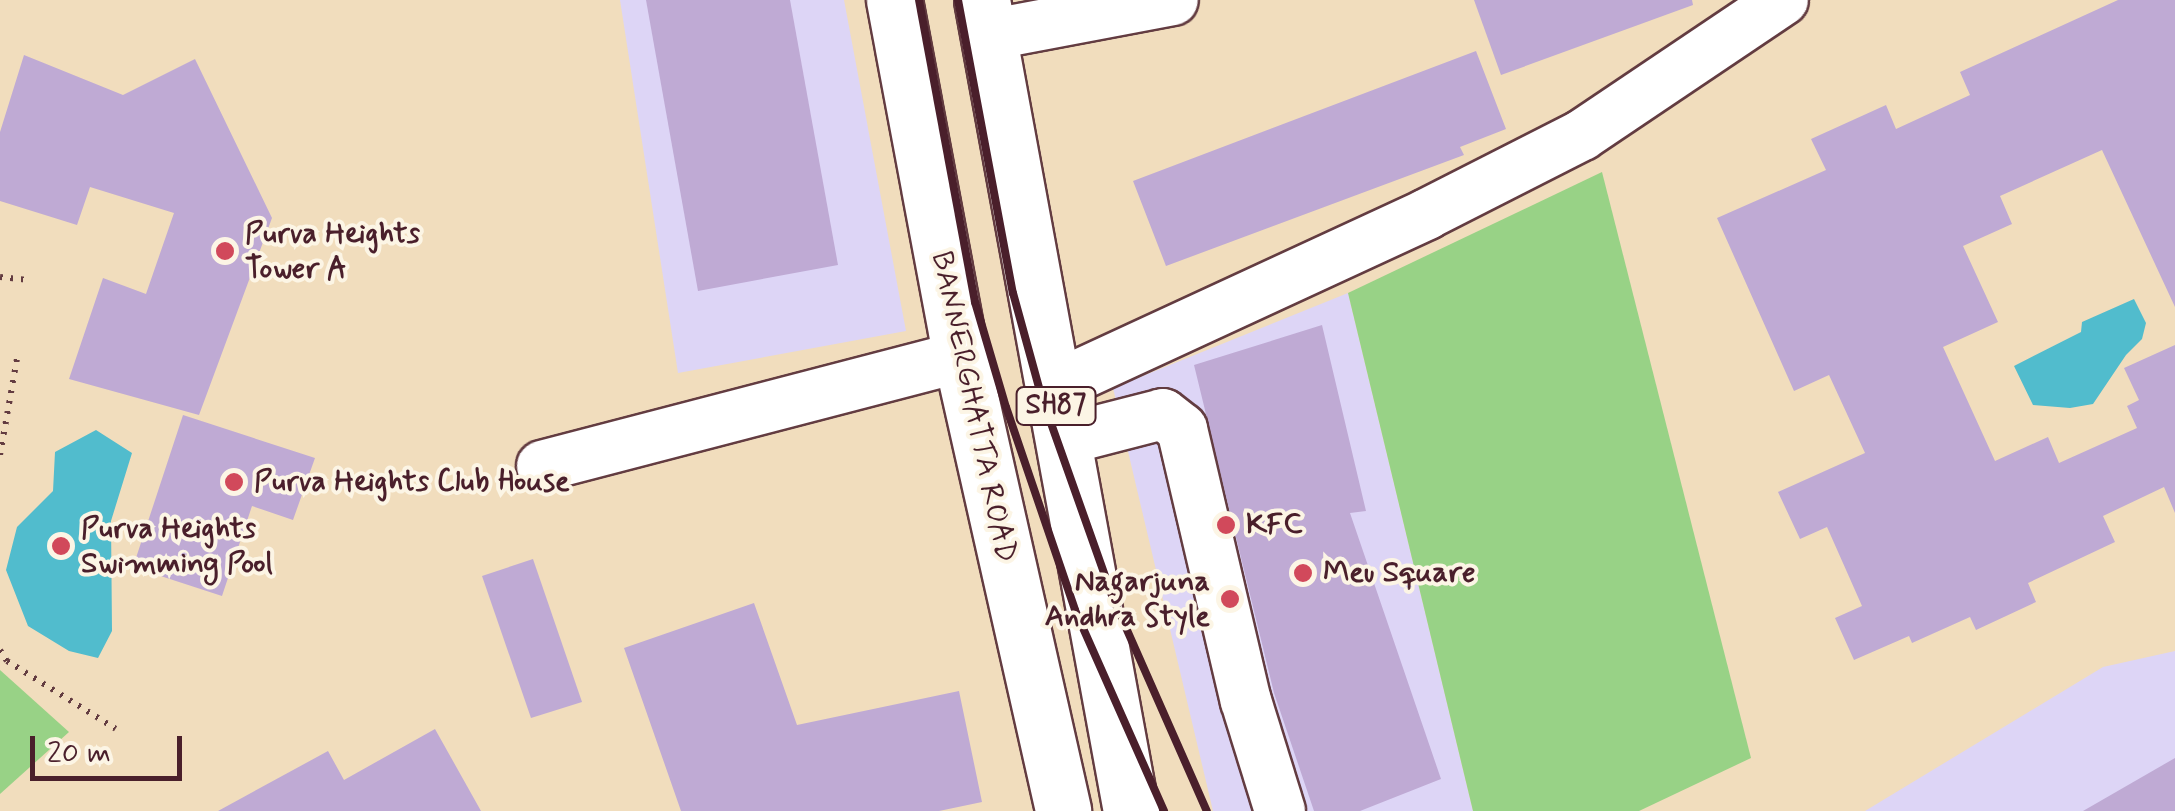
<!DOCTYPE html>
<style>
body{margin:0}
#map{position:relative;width:2175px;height:811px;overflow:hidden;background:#f1ddbd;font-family:Mynerve,sans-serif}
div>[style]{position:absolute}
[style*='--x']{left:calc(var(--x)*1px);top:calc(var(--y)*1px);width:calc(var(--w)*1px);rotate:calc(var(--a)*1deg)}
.built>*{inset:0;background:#ddd5f6}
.green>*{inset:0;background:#98d286}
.water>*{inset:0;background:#51bccd}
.building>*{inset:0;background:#bfaad4}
.path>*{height:6px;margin-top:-3px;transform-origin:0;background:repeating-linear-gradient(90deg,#633c41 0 2.5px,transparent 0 10.5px)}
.roads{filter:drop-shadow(2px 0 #633c41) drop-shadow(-2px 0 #633c41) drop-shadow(0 2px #633c41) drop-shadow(0 -2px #633c41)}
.minor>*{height:50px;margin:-25px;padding:0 25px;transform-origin:25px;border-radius:25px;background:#fff}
.major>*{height:55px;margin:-27.5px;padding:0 27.5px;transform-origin:27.5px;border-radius:27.5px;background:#fff}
.rail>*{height:8px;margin:-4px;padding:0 4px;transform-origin:4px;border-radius:4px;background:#4a1f2b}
.dots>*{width:28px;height:28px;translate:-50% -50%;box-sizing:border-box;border:5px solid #fcf5e5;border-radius:50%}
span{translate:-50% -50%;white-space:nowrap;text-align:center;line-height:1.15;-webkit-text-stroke:8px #fcf5e5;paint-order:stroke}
.shield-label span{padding:2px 8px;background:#fcf5e5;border:2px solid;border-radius:8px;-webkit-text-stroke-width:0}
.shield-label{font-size:28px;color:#4a1f2b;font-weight:700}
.poi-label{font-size:30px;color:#4a1f2b;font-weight:700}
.left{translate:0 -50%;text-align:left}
.right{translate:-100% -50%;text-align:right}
.street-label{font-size:30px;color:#4a1f2b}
.scale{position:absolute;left:30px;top:736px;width:152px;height:45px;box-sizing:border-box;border:5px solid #4a1f2b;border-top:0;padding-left:12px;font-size:30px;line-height:35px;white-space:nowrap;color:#4a1f2b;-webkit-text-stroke:8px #fcf5e5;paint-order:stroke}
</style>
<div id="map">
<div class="built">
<i style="clip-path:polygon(620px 0,844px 0,906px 331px,678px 373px)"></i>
<i style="clip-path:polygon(1348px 293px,1473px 811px,1213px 811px,1113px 388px)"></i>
<i style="clip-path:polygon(2175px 651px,2175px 811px,1865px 811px,2103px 667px)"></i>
</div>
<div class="green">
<i style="clip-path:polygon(1602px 172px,1751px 758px,1639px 811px,1473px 811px,1348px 293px)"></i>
<i style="clip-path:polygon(0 670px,69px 732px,0 794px)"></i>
</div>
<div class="water">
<i style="clip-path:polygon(2134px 299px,2146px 323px,2142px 339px,2126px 355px,2093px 404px,2070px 408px,2033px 405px,2014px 366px,2081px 332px,2082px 322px)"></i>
<i style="clip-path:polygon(96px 430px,132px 453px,111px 521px,112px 631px,98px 658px,69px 651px,28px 626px,6px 570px,17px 527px,53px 491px,55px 452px)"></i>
</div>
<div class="building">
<i style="clip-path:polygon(646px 0,790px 0,838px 265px,698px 291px)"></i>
<i style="clip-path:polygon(1474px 0,1692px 0,1693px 5px,1501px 75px)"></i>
<i style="clip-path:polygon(2118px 0,2175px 0,2175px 307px,2102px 150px,2000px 196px,2012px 224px,1963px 246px,1998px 322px,1943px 347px,1995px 461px,2048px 437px,2059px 463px,2137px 428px,2127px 406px,2139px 400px,2124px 368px,2175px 345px,2175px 513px,2164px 487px,2103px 516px,2115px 542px,2028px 583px,2036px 602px,1976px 630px,1970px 617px,1912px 643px,1909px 636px,1854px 660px,1835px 618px,1862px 606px,1827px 527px,1800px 539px,1778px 492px,1865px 453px,1829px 375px,1794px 391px,1717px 218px,1826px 170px,1811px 139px,1886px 105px,1896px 129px,1970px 95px,1960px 72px)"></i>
<i style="clip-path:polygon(1476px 51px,1506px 129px,1460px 147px,1464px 155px,1166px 266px,1133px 181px)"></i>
<i style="clip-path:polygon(24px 55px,123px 95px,195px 59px,272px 218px,199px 415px,69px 379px,103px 278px,146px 294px,174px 213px,90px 187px,77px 225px,0 201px,0 132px)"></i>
<i style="clip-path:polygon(1322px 325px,1366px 511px,1350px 513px,1441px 779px,1360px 811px,1314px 811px,1274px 693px,1194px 365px)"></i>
<i style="clip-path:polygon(183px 415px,315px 458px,293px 520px,252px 506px,222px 596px,133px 567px)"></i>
<i style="clip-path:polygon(533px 559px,582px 702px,531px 718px,482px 576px)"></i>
<i style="clip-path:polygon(754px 603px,797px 725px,959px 691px,982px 802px,939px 811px,681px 811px,624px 648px)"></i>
<i style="clip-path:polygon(435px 729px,481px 811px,218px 811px,328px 751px,344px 780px)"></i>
<i style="clip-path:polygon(2175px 758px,2175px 811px,2083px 811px)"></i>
</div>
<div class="path">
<i style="--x:0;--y:277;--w:30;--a:6"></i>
<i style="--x:0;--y:455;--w:104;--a:-80"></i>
<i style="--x:0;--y:650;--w:13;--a:58"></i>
<i style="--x:7;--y:661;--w:128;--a:32"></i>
</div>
<div class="roads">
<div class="minor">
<i style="--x:988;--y:35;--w:188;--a:-10.7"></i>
<i style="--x:1053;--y:387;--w:412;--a:-24.8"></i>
<i style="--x:1427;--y:214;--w:174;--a:-27"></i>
<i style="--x:1582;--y:135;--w:242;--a:-33.9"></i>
<i style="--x:1062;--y:440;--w:104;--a:-14.4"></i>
<i style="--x:1163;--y:414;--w:24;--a:38"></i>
<i style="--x:1182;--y:429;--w:279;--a:76.8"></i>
<i style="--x:1246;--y:701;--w:115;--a:72.8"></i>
<i style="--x:542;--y:466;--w:433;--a:-14.6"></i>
</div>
<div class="major">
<i style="--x:894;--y:0;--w:363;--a:79.4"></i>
<i style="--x:961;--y:357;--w:465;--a:77.3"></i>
<i style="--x:982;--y:0;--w:825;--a:79.59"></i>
</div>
</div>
<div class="rail">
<i style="--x:919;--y:0;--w:307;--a:79.5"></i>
<i style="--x:975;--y:302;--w:109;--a:73.6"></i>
<i style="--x:1006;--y:407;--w:214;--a:71.2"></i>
<i style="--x:1075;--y:610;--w:220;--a:66.1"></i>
<i style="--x:958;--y:0;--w:298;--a:79.4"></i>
<i style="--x:1013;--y:293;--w:106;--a:74.6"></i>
<i style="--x:1041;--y:395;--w:213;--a:70.5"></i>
<i style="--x:1112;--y:596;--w:235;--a:66.2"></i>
</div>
<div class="dots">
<i style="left:225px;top:251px;background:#d1495b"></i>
<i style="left:234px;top:482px;background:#d1495b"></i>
<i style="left:1226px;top:525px;background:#d1495b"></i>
<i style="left:61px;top:546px;background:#d1495b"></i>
<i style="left:1303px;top:573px;background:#d1495b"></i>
<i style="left:1230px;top:599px;background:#d1495b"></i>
</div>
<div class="shield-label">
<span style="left:1056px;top:406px">SH87</span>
</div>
<div class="poi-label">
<span class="left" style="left:245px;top:251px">Purva Heights<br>Tower A</span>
<span class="left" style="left:254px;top:482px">Purva Heights Club House</span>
<span class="left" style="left:1246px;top:525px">KFC</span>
<span class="left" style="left:81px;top:546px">Purva Heights<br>Swimming Pool</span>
<span class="left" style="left:1323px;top:573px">Meu Square</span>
<span class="right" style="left:1210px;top:599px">Nagarjuna<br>Andhra Style</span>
</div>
<div class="street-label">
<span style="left:973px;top:407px;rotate:78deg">BANNERGHATTA ROAD</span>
</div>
<div class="scale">20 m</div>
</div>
